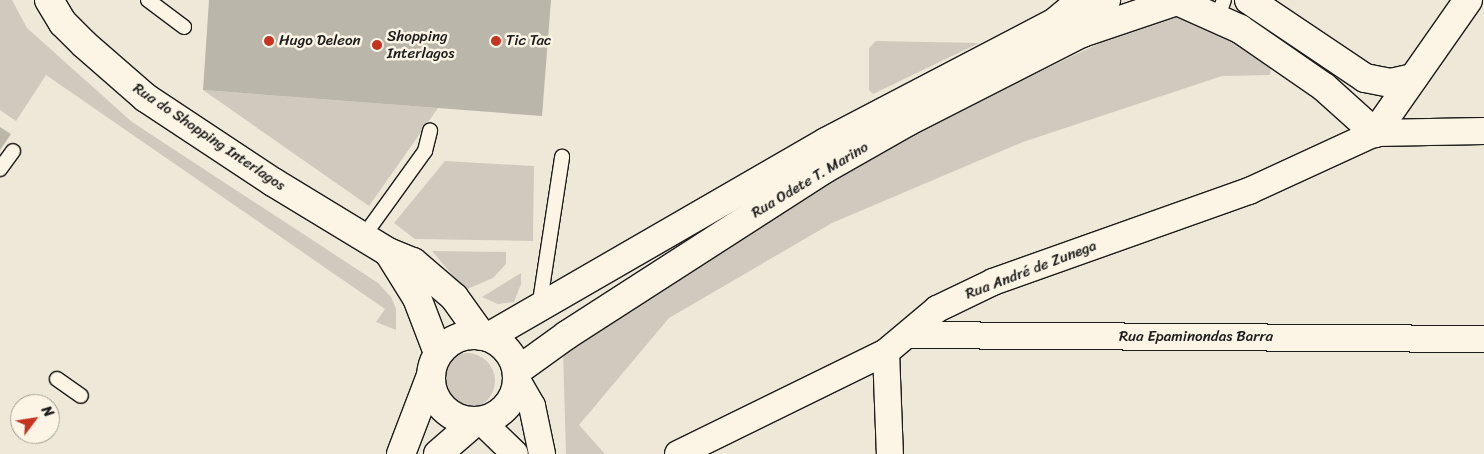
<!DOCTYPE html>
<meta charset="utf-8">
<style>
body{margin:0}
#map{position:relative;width:1484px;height:454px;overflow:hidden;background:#eee8d9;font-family:Sriracha,sans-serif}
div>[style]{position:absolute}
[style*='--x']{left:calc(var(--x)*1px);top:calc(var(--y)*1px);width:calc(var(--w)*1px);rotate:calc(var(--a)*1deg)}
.green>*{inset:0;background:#cfcabd}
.round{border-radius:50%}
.building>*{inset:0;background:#bab6aa}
.roads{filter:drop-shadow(1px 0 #1c1c1c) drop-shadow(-1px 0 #1c1c1c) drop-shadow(0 1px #1c1c1c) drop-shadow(0 -1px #1c1c1c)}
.service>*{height:14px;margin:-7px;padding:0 7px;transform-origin:7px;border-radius:7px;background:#fcf5e5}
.minor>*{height:26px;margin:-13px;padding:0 13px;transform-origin:13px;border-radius:13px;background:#fcf5e5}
.tertiary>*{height:28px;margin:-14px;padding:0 14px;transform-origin:14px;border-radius:14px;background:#fcf5e5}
.tertiary>.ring{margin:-14px;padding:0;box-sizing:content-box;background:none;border:28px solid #fcf5e5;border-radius:50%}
.dots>*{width:14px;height:14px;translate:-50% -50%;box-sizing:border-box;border:2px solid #fcf5e5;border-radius:50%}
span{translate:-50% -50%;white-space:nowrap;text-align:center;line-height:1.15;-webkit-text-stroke:5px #fcf5e5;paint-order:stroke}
.poi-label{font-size:15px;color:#1c1c1c}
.left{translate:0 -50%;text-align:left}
.street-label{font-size:15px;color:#1c1c1c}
.north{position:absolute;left:10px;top:394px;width:50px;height:50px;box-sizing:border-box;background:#fcf5e5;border:1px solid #a29e95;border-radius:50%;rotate:59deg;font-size:14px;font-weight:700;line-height:20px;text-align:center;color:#1c1c1c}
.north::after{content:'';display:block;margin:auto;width:18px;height:22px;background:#c8321e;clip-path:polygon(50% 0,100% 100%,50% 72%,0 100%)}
</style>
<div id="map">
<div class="green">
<i style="clip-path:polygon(0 0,12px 0,27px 28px,132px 122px,378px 283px,391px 297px,396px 309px,396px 330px,376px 322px,385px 309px,46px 75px,16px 121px,0 110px)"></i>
<i style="clip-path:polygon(1183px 14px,1261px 55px,1271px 67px,1270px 75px,1222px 76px,1023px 142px,832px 223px,669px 318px,579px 425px,605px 454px,566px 454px,563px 350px,842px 173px,938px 120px,1142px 23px)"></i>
<i style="clip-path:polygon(876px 41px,979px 43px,873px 94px,869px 90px,869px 48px)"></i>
<i style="clip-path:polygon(203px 90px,438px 108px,369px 206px)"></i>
<i style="clip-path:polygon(445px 161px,534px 166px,533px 241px,415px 239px,394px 223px)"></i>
<i style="clip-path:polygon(432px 251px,506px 252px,506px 264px,493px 278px,465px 290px)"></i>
<i style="clip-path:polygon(521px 273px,521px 284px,514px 302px,498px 304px,482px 297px)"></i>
<i class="round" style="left:439px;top:353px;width:56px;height:56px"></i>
</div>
<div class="building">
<i style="clip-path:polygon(209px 0,551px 0,542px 116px,203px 90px)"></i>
<i style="clip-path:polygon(0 127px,11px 134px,0 150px)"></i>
</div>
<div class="roads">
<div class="service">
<i style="--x:148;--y:0;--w:45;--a:36.9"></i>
<i style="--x:1217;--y:19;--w:20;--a:-70"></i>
<i style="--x:0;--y:169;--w:22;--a:-54"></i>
<i style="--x:363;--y:237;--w:106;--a:-54.2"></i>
<i style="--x:425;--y:151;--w:21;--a:-76"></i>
<i style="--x:539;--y:308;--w:153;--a:-81.3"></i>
<i style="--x:57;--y:379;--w:29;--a:35"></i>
</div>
<div class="minor">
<i style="--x:908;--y:335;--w:576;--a:0.4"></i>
<i style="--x:886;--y:352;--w:102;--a:87.8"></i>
<i style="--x:517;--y:380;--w:30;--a:60"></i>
<i style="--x:532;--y:406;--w:49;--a:78.2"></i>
<i style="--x:481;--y:421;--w:47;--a:44.1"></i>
<i style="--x:678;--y:454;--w:232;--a:-26.1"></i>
<i style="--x:886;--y:352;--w:67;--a:-40.1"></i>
<i style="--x:937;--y:309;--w:62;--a:-25.7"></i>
<i style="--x:993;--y:282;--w:272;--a:-19.6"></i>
<i style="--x:1249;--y:191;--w:139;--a:-24.7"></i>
<i style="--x:1375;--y:133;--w:109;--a:-1.1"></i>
</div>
<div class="tertiary">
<i style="--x:49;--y:0;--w:27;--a:59"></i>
<i style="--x:63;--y:23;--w:30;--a:45"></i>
<i style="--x:84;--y:44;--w:82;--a:41.1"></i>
<i style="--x:146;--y:98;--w:152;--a:33.5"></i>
<i style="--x:273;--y:182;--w:135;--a:31.3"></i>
<i style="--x:388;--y:252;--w:27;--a:22"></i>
<i style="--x:413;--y:262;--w:54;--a:40.5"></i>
<i style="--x:454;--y:297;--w:48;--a:54.3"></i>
<i style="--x:1175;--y:0;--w:71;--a:24"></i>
<i style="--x:1240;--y:29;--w:102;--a:34.6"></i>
<i style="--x:1324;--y:87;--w:69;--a:42"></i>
<i style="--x:1375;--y:133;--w:162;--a:-55"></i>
<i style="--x:1249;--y:0;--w:140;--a:33.9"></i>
<i style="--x:1365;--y:78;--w:26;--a:11"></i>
<i style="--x:1391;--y:83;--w:23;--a:-13"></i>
<i style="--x:1082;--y:33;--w:100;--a:-18.6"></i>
<i style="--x:389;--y:253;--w:53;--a:58.1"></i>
<i style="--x:417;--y:298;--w:59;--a:69.1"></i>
<i class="ring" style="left:431px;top:335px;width:58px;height:58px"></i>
<i style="--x:488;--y:337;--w:390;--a:-30"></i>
<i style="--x:826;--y:142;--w:257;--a:-27.6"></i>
<i style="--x:1054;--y:23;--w:35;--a:-40"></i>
<i style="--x:517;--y:371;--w:62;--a:-35.8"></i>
<i style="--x:567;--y:335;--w:305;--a:-32.8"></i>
<i style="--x:823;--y:170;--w:97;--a:-29.7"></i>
<i style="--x:907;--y:122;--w:196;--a:-27"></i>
<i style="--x:1082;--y:33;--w:41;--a:-54"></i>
<i style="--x:401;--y:454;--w:81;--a:-69.1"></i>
<i style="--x:438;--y:454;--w:49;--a:-40.9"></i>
</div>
</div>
<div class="dots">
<i style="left:269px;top:41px;background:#c8321e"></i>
<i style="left:496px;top:41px;background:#c8321e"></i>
<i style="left:377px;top:45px;background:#c8321e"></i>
</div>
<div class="poi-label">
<span class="left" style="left:387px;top:45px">Shopping<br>Interlagos</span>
<span class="left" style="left:279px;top:41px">Hugo Deleon</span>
<span class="left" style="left:506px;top:41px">Tic Tac</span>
</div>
<div class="street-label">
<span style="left:209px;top:137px;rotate:34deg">Rua do Shopping Interlagos</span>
<span style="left:810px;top:180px;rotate:-31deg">Rua Odete T. Marino</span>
<span style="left:1031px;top:270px;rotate:-21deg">Rua André de Zunega</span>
<span style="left:1196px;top:337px">Rua Epaminondas Barra</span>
</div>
<div class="north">N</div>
</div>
